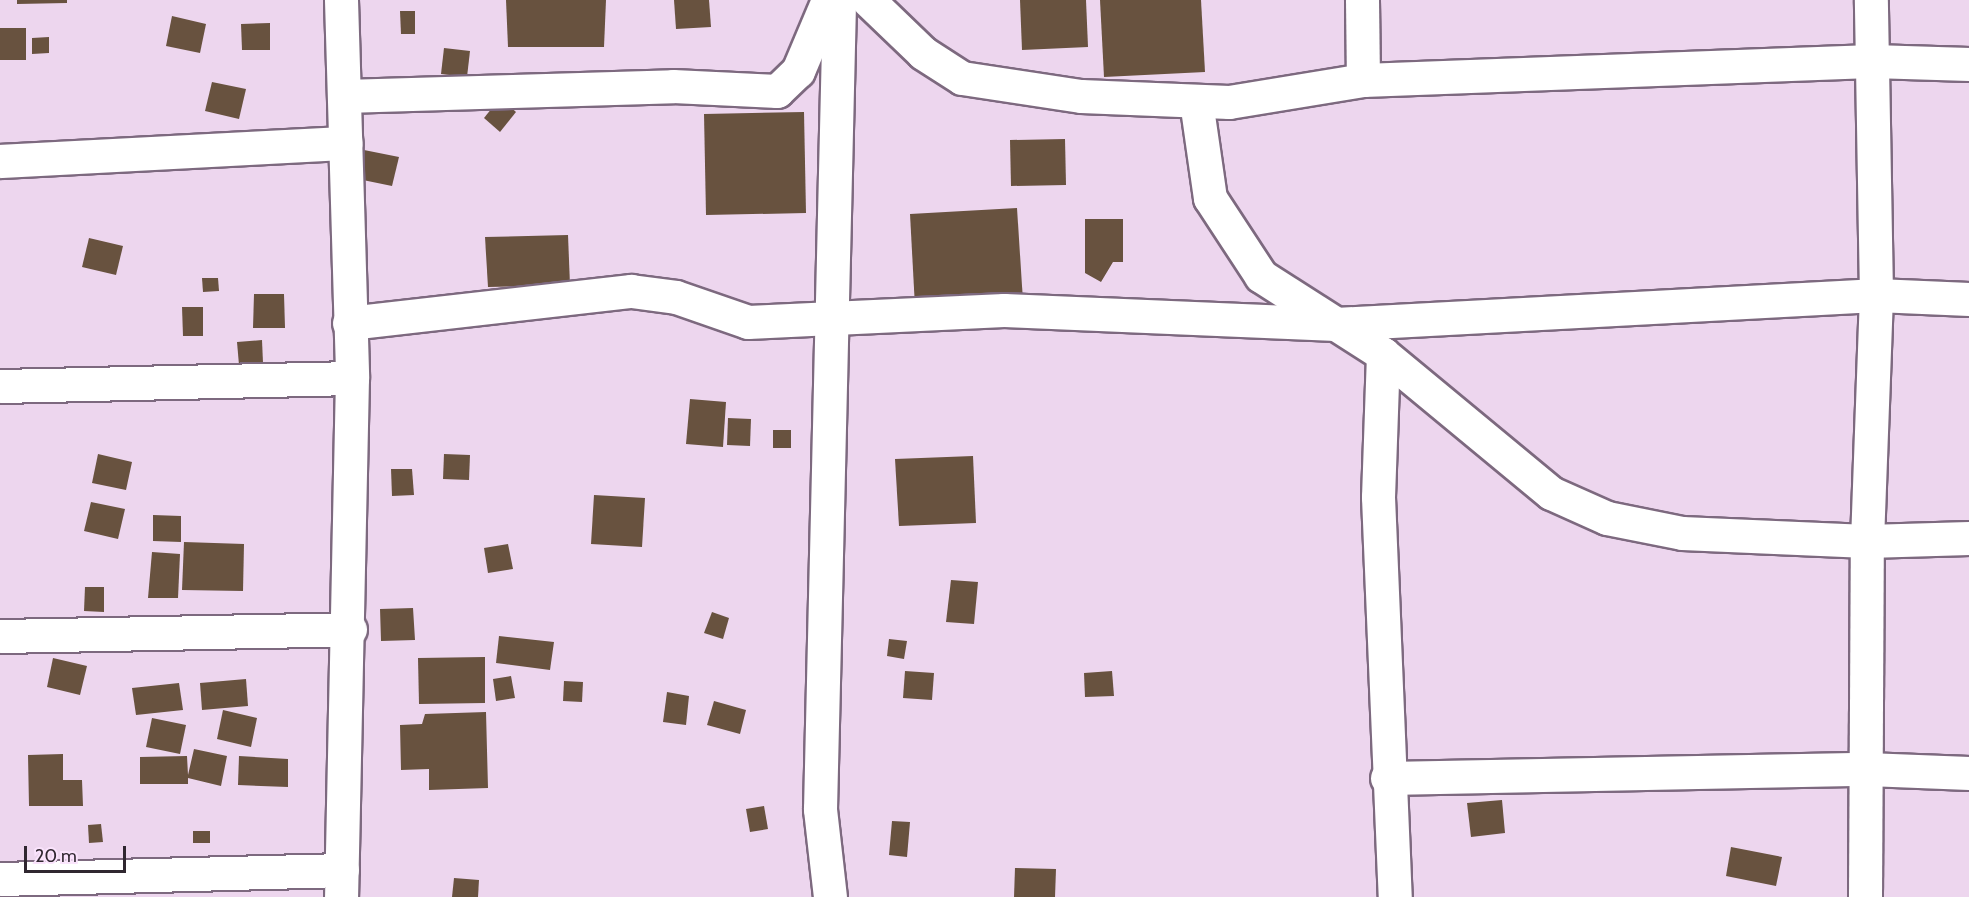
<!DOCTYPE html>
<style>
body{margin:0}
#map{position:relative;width:1969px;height:897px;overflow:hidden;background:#edd6ee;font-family:Cabin,sans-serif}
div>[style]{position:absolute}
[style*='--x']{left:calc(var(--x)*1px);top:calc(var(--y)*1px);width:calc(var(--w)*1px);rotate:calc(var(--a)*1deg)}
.building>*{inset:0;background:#68523f}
.roads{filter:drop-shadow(2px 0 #7d697f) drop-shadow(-2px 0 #7d697f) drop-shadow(0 2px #7d697f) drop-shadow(0 -2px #7d697f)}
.minor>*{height:33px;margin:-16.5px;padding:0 16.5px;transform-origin:16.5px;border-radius:16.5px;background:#fff}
span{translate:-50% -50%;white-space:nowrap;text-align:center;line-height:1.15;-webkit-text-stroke:6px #fae3fc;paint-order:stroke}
.scale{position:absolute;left:24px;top:846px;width:102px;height:27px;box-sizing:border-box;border:3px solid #302730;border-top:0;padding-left:8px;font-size:18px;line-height:21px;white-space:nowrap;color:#302730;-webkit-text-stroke:4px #fae3fc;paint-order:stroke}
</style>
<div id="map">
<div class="building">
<i style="clip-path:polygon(17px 0,67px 0,67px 3px,17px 4px)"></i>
<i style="clip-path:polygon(506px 0,606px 0,604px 47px,508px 47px)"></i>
<i style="clip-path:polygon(674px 0,709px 0,711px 27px,676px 29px)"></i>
<i style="clip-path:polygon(1020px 0,1086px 0,1088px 47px,1022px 50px)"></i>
<i style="clip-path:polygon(1100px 0,1201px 0,1205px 72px,1104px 77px)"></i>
<i style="clip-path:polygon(400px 11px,415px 11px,415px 34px,401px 34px)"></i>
<i style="clip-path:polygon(172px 16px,206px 24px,200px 53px,166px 46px)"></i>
<i style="clip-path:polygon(270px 23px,270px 50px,242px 50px,241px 24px)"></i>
<i style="clip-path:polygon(0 28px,26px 28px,26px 60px,0 60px)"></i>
<i style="clip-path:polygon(49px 37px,49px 53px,32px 54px,32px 38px)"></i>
<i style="clip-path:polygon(444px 48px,470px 51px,467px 77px,441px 74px)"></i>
<i style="clip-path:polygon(212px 82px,246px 89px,239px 119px,205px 111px)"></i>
<i style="clip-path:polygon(500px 98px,516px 112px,500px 132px,484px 118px)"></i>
<i style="clip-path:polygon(804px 112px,806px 213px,706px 215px,704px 114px)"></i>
<i style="clip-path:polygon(1065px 139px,1066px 185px,1011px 186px,1010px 140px)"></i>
<i style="clip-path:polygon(364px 150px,399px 157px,392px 186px,358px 179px)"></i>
<i style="clip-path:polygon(1017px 208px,1023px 301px,915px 307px,910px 214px)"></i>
<i style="clip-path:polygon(1085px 219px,1123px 219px,1123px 262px,1113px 262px,1101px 282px,1085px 273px)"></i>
<i style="clip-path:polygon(568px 235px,570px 285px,488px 287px,485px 237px)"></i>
<i style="clip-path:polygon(89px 238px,123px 246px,116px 275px,82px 267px)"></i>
<i style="clip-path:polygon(202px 278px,218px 278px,219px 291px,203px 292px)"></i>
<i style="clip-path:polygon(254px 294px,284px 294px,285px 328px,253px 328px)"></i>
<i style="clip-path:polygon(182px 307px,203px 307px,203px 336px,183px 336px)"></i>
<i style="clip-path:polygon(262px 340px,263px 363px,239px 365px,237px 342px)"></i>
<i style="clip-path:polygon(690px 399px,726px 402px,723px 447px,686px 444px)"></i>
<i style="clip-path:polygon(728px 418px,751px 419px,750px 446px,727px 445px)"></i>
<i style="clip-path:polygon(773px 430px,791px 430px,791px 448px,773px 448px)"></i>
<i style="clip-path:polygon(98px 454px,132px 462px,126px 490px,92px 483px)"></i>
<i style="clip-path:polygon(444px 454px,470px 455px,469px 480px,443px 479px)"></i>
<i style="clip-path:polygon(973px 456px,976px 523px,899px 526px,895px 459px)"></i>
<i style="clip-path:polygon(391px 469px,412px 469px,414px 495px,392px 496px)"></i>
<i style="clip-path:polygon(594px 495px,645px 498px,642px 547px,591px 544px)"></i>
<i style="clip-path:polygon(91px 502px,125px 509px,118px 539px,84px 531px)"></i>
<i style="clip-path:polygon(153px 515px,181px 516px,181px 542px,153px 541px)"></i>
<i style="clip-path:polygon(184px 542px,244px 544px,243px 591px,182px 590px)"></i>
<i style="clip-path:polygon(508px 544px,513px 569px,488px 573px,484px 548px)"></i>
<i style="clip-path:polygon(152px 552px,180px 554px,178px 598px,148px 598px)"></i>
<i style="clip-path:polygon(951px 580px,978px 582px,974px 624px,946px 622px)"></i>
<i style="clip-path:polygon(85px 587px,104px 587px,104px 612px,84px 611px)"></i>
<i style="clip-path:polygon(413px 608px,415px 640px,381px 641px,380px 609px)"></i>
<i style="clip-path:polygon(712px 612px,729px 618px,723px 639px,704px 633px)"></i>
<i style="clip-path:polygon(499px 636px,554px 642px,550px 670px,496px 663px)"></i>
<i style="clip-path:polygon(889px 639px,907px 641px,904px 659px,887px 656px)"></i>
<i style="clip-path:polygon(485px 657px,485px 703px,419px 704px,418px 658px)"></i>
<i style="clip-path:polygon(53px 658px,87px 666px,80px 695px,47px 687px)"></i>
<i style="clip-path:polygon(905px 671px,934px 673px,932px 700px,903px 698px)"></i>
<i style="clip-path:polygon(1112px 671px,1114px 696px,1085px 697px,1084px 673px)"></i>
<i style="clip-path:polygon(511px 676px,515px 698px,496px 701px,493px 679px)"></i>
<i style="clip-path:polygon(246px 679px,248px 706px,202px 710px,200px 683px)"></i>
<i style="clip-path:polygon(564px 681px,583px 682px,582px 702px,563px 701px)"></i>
<i style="clip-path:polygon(179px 683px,183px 710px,136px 715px,132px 688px)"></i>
<i style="clip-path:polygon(667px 692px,689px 696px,686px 725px,663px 722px)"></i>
<i style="clip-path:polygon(714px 701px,746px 710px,740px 734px,707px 725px)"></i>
<i style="clip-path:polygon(223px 710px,257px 718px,251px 747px,217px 739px)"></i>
<i style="clip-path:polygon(486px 712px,488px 788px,429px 790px,429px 769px,401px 770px,400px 725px,422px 724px,425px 714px)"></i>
<i style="clip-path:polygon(152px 718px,186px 725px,180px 754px,146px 747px)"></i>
<i style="clip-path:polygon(194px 749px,227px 756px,221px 786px,188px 778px,188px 784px,140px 784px,140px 757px,187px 756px,188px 775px)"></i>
<i style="clip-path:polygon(63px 754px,63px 780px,82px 780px,83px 806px,29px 806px,28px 755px)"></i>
<i style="clip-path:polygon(239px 756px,288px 759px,288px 787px,238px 785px)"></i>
<i style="clip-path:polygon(1502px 800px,1505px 833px,1471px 837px,1467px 803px)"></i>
<i style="clip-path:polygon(764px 806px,768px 829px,750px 832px,746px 809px)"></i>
<i style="clip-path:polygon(892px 821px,910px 822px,907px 857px,889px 855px)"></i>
<i style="clip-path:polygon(101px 824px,103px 842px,89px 843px,88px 825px)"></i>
<i style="clip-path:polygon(193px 831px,210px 831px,210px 843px,193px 843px)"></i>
<i style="clip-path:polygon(1731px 847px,1782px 857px,1776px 886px,1726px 876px)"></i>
<i style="clip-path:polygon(1015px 868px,1056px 869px,1055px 897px,1014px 897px)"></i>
<i style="clip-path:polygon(454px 878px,479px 880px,478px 897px,452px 897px)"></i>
</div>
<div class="roads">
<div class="minor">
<i style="--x:341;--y:0;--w:378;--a:88.3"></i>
<i style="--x:352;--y:378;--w:519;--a:91.21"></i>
<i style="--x:868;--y:0;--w:76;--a:43.9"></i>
<i style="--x:923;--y:53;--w:46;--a:32.7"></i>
<i style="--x:962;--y:78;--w:120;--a:8.6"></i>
<i style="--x:1081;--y:96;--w:148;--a:2.3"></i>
<i style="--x:1229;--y:102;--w:136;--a:-9.3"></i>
<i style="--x:1363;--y:80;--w:509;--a:-2.14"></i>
<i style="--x:1872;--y:61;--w:97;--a:1.8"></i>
<i style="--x:1362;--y:0;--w:80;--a:89.3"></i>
<i style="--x:344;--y:96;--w:329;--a:-1.7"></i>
<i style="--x:673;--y:86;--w:104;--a:2.8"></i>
<i style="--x:777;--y:91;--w:29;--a:-44"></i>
<i style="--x:798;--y:71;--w:77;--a:-67.1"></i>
<i style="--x:1196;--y:101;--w:98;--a:81.8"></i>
<i style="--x:1210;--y:198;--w:93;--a:56.8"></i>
<i style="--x:1261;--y:276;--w:145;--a:32.6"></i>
<i style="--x:1383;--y:354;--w:143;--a:92"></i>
<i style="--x:1378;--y:497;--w:400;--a:87.6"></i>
<i style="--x:0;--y:161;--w:346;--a:-3"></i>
<i style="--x:349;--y:323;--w:284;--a:-6.5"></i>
<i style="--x:631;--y:291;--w:45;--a:7.6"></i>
<i style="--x:676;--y:297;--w:76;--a:19.1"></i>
<i style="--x:748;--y:322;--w:256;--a:-2.7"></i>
<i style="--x:1004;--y:310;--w:332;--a:2.4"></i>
<i style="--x:1336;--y:324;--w:541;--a:-3.07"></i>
<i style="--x:1876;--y:295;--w:93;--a:2.5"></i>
<i style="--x:1383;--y:354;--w:218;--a:39.6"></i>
<i style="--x:1551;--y:493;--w:61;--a:24.1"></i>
<i style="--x:1607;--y:518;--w:76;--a:11.3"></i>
<i style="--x:1682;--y:533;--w:185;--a:2.5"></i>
<i style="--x:1867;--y:541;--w:102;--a:-1.7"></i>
<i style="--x:0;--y:386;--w:352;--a:-1.3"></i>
<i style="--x:0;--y:636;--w:350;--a:-1.1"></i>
<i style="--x:1387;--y:778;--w:479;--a:-1.1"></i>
<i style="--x:1866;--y:769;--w:103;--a:2.2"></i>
<i style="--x:0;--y:879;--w:342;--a:-1.5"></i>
<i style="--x:830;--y:897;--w:89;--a:-96.5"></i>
<i style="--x:820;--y:809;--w:809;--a:-88.65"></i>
<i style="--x:1865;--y:897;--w:356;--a:-89.7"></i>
<i style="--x:1867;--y:541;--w:246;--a:-87.9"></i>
<i style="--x:1876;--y:295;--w:295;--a:-91"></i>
</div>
</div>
<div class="scale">20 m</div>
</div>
